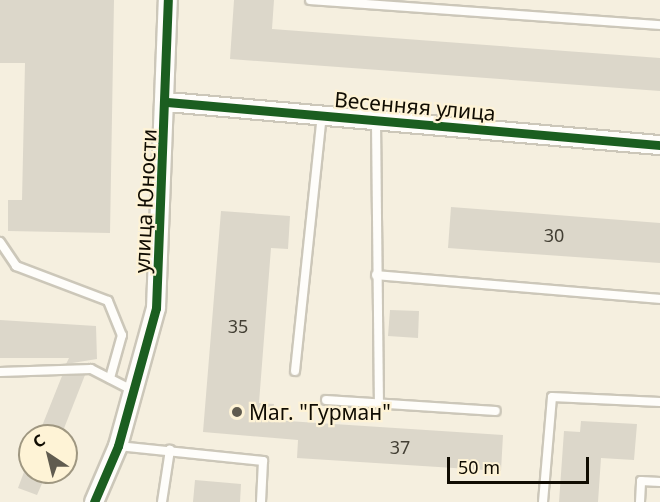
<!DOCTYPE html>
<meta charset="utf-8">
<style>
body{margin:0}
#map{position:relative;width:660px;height:502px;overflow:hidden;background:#f5efdf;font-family:"Noto Sans",sans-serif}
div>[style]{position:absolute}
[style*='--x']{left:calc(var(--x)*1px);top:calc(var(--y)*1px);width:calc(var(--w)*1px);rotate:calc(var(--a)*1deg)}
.building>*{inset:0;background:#dcd7ca}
.roads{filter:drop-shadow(2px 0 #ccc7b9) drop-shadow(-2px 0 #ccc7b9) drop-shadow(0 2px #ccc7b9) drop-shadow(0 -2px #ccc7b9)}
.service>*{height:8px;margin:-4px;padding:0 4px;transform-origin:4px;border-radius:4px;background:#fefdfa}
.tertiary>*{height:18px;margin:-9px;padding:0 9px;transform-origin:9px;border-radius:9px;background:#fefdfa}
.cycleway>*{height:9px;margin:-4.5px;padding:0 4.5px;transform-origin:4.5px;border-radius:4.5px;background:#1b5e20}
.dots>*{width:16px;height:16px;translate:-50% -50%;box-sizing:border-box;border:3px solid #fef3d6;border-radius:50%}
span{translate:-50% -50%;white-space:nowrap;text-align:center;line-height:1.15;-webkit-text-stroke:4.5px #fef3d6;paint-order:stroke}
.number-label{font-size:18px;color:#433f34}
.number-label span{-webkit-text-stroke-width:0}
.street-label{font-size:21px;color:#100c02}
.poi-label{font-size:21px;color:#100c02}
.left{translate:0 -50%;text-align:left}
.north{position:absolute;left:18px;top:424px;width:60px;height:60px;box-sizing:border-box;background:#fef3d6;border:2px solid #9f9781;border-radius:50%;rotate:325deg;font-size:16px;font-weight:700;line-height:24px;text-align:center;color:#100c02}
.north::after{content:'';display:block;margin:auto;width:21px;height:27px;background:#605b4f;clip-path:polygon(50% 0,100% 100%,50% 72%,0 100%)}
.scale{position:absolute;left:447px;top:457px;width:142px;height:27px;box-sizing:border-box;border:3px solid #100c02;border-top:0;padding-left:8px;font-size:18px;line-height:21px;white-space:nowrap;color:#100c02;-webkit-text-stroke:4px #fef3d6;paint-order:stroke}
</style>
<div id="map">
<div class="building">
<i style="clip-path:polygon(0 0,114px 0,110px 233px,8px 231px,8px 200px,22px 200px,25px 63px,0 63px)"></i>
<i style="clip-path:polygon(234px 0,274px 0,272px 29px,660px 58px,660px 91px,230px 59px)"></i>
<i style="clip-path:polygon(451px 207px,660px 223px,660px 263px,448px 248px)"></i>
<i style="clip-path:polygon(221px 211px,290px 216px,288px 249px,271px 248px,259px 403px,274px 404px,272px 420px,503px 435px,501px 471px,297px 458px,298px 440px,203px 432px)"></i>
<i style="clip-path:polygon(390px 310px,419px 311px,418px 338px,388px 336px)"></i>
<i style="clip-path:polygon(0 320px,96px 326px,97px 359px,66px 364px,69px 358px,0 358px)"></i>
<i style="clip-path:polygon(85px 375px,61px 436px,38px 436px,62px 376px)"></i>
<i style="clip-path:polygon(581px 421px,637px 424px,634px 460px,601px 458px,598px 502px,559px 502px,564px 431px,580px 432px)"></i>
<i style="clip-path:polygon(24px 472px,47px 472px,37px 495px,18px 488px)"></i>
<i style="clip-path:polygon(195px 480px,241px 484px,240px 502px,193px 502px)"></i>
</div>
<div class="roads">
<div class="service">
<i style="--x:310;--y:0;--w:351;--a:4.1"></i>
<i style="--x:376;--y:122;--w:280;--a:89.4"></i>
<i style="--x:0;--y:242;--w:29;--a:56"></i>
<i style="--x:16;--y:266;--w:98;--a:20.8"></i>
<i style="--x:108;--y:301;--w:37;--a:68"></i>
<i style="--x:122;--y:335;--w:45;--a:105.6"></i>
<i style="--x:376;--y:275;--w:285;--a:4.8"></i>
<i style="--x:295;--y:371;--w:256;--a:-84"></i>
<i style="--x:0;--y:372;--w:91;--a:-1.9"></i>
<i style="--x:91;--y:369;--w:48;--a:27.1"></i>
<i style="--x:326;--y:400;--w:170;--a:3.7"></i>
<i style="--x:118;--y:446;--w:146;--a:5.9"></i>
<i style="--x:263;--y:461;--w:41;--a:92.8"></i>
<i style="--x:162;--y:502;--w:53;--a:-81.3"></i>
<i style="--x:543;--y:502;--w:105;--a:-85.1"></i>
<i style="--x:552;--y:397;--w:108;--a:2.7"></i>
<i style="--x:640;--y:502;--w:21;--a:-87"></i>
<i style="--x:641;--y:481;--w:19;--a:3"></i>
</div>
<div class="tertiary">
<i style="--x:167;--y:102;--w:495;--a:5"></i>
<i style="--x:94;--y:502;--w:61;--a:-66.8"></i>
<i style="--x:118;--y:446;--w:143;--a:-74.6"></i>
<i style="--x:156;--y:308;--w:308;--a:-87.8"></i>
</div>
</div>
<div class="cycleway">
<i style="--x:167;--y:102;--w:495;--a:5"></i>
<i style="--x:94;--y:502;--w:61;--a:-66.8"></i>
<i style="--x:118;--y:446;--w:143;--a:-74.6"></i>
<i style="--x:156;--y:308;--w:308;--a:-87.8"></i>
</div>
<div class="dots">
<i style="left:237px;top:412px;background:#605b4f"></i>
</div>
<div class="number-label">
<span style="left:554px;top:235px">30</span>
<span style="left:238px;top:326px">35</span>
<span style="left:400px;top:447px">37</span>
</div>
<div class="street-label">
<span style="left:415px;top:106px;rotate:5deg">Весенняя улица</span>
<span style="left:145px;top:201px;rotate:-87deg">улица Юности</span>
</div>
<div class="poi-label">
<span class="left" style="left:249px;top:412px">Маг. "Гурман"</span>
</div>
<div class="north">С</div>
<div class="scale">50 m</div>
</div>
